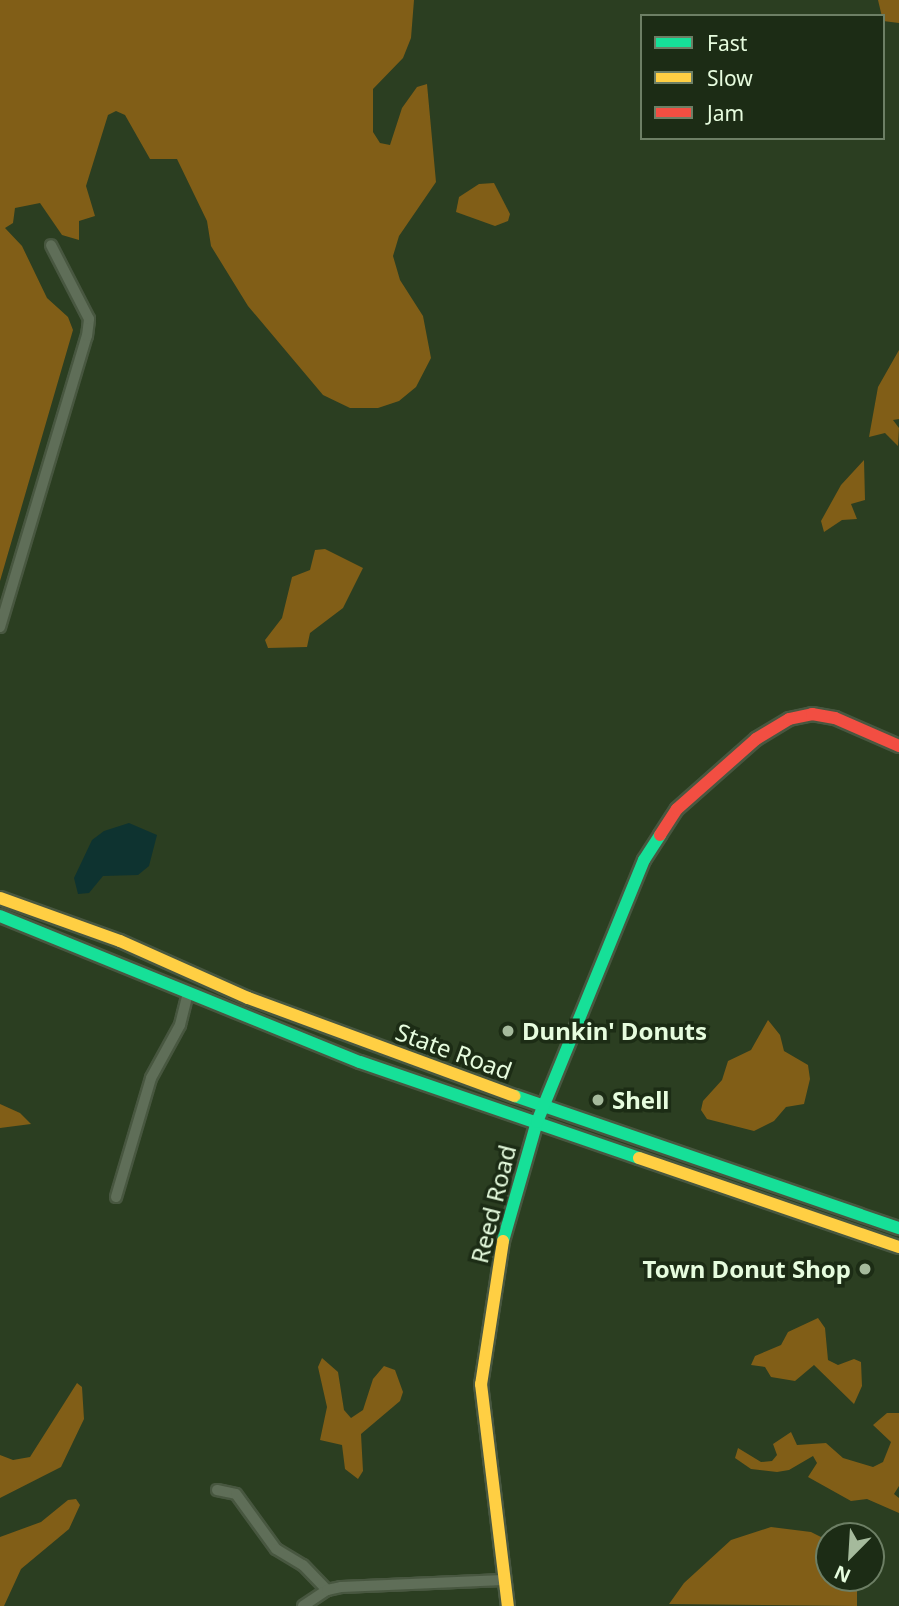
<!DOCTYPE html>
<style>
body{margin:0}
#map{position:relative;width:899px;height:1606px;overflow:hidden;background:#2b3e21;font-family:"Noto Sans",sans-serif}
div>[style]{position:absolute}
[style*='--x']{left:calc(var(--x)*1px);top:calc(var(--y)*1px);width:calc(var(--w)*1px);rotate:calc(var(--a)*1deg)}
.green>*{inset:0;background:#815e17}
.water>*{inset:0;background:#0e3330}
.roads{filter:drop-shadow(2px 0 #485740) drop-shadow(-2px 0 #485740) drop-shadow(0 2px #485740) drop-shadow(0 -2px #485740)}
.street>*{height:10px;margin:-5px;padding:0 5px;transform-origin:5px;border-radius:5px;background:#5f6e58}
.fast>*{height:12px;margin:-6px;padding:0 6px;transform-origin:6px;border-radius:6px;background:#16e098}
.slow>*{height:12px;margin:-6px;padding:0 6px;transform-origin:6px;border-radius:6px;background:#ffcf43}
.jam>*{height:12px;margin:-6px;padding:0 6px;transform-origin:6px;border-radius:6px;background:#f24e42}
.dots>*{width:19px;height:19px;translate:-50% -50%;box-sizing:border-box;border:4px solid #1c2c15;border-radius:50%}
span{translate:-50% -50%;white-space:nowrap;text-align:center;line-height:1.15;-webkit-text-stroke:7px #1c2c15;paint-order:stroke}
.poi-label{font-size:24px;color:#e6fcde;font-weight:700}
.left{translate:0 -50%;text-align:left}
.right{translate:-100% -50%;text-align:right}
.street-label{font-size:24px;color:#e6fcde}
.legend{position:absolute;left:640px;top:14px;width:245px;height:126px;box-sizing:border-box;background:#1c2c15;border:2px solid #6d7f65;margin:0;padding:9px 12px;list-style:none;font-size:21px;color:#e6fcde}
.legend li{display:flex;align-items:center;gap:14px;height:35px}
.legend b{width:35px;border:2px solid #6d7f65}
.north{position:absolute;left:815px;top:1522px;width:70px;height:70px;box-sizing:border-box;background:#1c2c15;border:2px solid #6d7f65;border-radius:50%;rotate:204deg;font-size:19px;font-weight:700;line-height:28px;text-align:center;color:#e6fcde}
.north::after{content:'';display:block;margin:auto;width:24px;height:32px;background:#a5ba9c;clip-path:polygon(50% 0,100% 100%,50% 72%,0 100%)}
</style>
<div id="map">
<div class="green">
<i style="clip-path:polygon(0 0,414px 0,411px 38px,403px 58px,373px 89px,373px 132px,380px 143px,390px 145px,402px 108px,417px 87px,427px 84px,436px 182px,399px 236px,393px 256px,400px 280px,423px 316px,431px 358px,416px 387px,399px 401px,378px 408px,350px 408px,323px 395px,248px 306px,211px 246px,207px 221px,177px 159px,150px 159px,125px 115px,116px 111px,108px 115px,86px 186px,95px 216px,79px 221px,79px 240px,62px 235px,40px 203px,15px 208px,13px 223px,5px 228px,22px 246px,47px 298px,68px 317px,73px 330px,0 581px)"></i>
<i style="clip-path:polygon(878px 0,899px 0,899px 23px,883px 21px)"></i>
<i style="clip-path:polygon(494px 183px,510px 214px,508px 221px,495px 226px,456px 212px,459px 197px,479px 184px)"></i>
<i style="clip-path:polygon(899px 350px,899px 419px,893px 420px,899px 428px,898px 446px,885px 433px,869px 437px,878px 387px)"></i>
<i style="clip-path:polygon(864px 460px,865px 500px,851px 504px,857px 519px,842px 520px,824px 532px,821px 521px,841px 485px)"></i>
<i style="clip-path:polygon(325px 549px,363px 568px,343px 608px,310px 633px,307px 647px,268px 648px,265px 640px,282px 618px,292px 577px,310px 570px,315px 550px)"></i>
<i style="clip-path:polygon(768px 1020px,780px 1035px,784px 1051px,808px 1065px,810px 1079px,804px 1104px,786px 1107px,774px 1121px,754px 1131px,707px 1119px,701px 1110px,703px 1101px,722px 1080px,728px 1061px,751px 1050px)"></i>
<i style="clip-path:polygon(0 1104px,20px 1113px,31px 1124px,0 1128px)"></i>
<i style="clip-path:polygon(818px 1318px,825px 1328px,828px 1360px,838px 1365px,854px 1359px,861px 1362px,862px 1386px,854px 1404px,814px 1365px,795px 1381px,771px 1377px,765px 1367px,751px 1365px,755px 1356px,781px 1345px,788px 1332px)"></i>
<i style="clip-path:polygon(322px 1358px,338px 1372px,344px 1410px,351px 1418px,363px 1410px,373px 1379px,384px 1366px,395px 1370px,403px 1392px,400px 1401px,361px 1434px,363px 1471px,358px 1479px,345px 1469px,342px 1445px,320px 1440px,327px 1407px,318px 1367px)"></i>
<i style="clip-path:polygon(77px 1383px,82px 1387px,84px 1419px,61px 1467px,0 1498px,0 1455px,13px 1460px,30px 1457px)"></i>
<i style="clip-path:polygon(887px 1413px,899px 1413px,899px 1486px,894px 1494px,899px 1498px,899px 1513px,867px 1499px,851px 1501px,808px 1477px,817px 1463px,813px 1456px,789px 1470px,777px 1472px,751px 1469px,735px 1458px,738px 1448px,761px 1462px,772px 1461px,777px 1455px,773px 1444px,791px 1432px,797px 1445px,826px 1443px,843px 1458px,873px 1467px,883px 1462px,891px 1442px,873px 1425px)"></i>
<i style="clip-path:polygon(76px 1499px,80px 1505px,69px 1529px,21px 1569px,4px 1606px,0 1606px,0 1537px,41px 1522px,68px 1500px)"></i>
<i style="clip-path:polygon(771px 1527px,811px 1532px,829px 1541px,829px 1578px,864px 1578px,857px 1590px,857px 1606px,669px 1604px,684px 1583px,731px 1540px)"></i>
</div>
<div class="water">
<i style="clip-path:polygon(129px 823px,157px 835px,149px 866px,138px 875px,103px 876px,89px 893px,78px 894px,74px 878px,92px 840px,104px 831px)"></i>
</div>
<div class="roads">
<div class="street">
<i style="--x:0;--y:627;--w:304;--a:-73.4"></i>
<i style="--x:87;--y:336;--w:17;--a:-83"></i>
<i style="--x:89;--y:319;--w:83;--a:-117.2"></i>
<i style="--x:116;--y:1197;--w:124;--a:-73.6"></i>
<i style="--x:151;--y:1078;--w:60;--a:-61.3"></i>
<i style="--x:180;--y:1025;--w:34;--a:-76"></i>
<i style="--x:217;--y:1490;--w:19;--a:12"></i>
<i style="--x:236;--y:1494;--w:68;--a:54"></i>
<i style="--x:276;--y:1549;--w:31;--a:31"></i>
<i style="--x:303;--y:1565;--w:35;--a:46"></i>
<i style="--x:303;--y:1606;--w:29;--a:-34"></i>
<i style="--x:327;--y:1590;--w:14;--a:-12"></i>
<i style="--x:341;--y:1587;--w:163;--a:-2.5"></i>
</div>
<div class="fast">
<i style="--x:0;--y:916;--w:388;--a:22.1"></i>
<i style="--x:360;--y:1062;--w:295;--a:19"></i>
<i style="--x:515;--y:1096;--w:406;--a:19"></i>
<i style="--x:503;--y:1241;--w:124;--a:-74.1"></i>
<i style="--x:537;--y:1122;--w:283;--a:-67.8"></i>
<i style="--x:644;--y:860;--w:30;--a:-57"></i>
</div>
<div class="slow">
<i style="--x:0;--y:898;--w:127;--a:19.7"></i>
<i style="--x:120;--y:941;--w:140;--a:24"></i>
<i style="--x:248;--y:998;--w:284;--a:20.2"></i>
<i style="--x:639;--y:1158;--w:275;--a:18.9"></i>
<i style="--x:503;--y:1241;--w:145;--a:98.7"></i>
<i style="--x:481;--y:1384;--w:224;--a:83.1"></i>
</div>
<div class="jam">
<i style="--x:660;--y:835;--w:31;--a:-57"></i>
<i style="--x:677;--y:809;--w:106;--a:-41.5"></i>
<i style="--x:756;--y:739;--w:39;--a:-31"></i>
<i style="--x:789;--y:719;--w:24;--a:-12"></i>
<i style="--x:812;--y:714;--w:23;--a:10"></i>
<i style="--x:835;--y:718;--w:70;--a:23.6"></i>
</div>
</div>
<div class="dots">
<i style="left:508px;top:1031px;background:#a5ba9c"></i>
<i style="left:598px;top:1100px;background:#a5ba9c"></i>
<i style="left:865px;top:1269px;background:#a5ba9c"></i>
</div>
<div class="poi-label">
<span class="left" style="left:522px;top:1031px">Dunkin' Donuts</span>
<span class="left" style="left:612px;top:1100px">Shell</span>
<span class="right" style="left:851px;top:1269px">Town Donut Shop</span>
</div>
<div class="street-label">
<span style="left:454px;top:1051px;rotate:20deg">State Road</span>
<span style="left:493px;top:1204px;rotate:-76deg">Reed Road</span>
</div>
<ul class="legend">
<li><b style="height:9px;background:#16e098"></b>Fast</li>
<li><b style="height:9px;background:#ffcf43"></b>Slow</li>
<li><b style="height:9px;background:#f24e42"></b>Jam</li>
</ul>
<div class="north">N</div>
</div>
